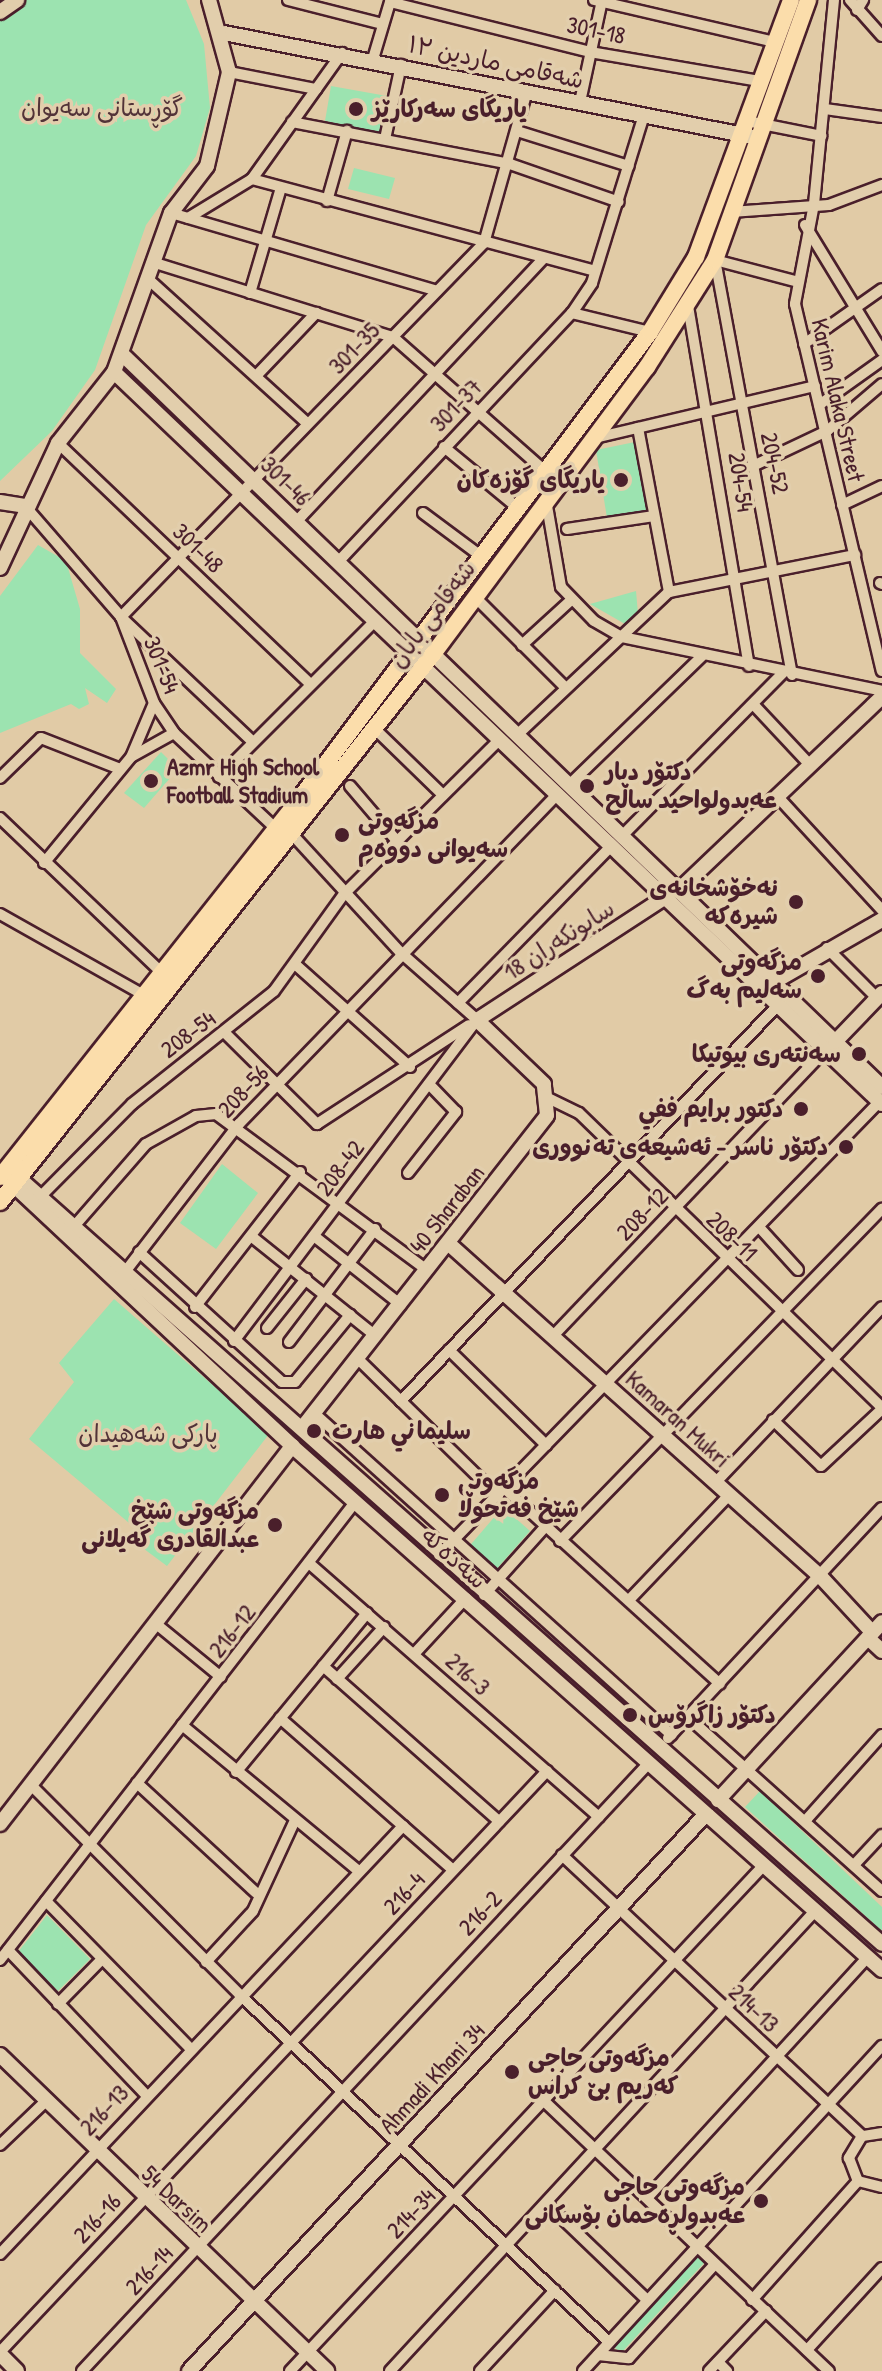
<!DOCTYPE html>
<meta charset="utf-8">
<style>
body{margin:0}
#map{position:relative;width:882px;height:2371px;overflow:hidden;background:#e1cba6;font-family:"Patrick Hand","Playpen Sans Arabic",sans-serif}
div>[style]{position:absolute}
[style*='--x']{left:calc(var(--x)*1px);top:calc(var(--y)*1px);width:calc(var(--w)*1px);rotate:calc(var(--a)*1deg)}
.green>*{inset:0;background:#9ce3b0}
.roads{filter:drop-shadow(2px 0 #4a1f2b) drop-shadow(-2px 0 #4a1f2b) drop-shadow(0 2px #4a1f2b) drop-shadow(0 -2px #4a1f2b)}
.street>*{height:10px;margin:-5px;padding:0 5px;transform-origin:5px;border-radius:5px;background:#e2ceac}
.secondary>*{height:14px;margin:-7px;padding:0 7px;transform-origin:7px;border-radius:7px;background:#e2ceac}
.primary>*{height:16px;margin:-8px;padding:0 8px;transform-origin:8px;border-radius:8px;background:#fbddab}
.dots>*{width:22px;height:22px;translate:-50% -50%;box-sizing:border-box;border:4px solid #e2ceac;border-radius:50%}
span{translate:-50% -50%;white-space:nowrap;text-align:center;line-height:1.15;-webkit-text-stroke:7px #e2ceac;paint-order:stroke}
.street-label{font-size:24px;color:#4a1f2b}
.park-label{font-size:24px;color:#523338}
.poi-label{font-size:24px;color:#4a1f2b;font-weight:700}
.left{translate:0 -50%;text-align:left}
.right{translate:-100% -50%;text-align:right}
</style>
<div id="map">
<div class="green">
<i style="clip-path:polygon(25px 0,186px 0,204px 44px,210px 108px,196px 156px,146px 225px,95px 370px,52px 431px,0 481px,0 18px)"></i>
<i style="clip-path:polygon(331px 86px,387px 96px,380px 133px,325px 121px)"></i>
<i style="clip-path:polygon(354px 168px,395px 178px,389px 199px,348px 189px)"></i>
<i style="clip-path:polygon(635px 442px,648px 511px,607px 518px,596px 450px)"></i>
<i style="clip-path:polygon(38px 545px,66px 561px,80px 609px,80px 653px,116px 689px,107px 703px,85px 688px,89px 704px,79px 709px,71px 704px,0 733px,0 596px)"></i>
<i style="clip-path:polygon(636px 591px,638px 614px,625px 624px,590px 604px)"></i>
<i style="clip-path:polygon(161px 752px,178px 769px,144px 808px,124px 793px)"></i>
<i style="clip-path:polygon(222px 1164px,258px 1193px,216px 1249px,180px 1223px)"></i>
<i style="clip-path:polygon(114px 1299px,269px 1434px,167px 1566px,136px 1543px,141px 1533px,29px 1439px,74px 1382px,59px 1363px)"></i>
<i style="clip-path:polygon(503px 1507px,530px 1531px,493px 1573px,466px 1550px)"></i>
<i style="clip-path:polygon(760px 1791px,882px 1907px,882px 1931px,745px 1807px)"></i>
<i style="clip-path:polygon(47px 1915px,90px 1959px,58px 1991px,18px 1952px)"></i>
<i style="clip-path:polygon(697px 2255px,705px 2262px,621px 2353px,613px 2346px)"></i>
</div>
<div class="roads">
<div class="street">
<i style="--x:288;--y:0;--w:98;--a:14.2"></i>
<i style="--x:594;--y:0;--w:185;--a:13.1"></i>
<i style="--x:834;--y:0;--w:205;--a:95.6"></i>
<i style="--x:814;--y:204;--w:102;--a:100.8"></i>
<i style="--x:795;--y:304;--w:377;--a:76.7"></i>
<i style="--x:850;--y:0;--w:48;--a:48.4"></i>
<i style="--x:857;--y:10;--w:12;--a:-59"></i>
<i style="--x:373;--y:59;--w:59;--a:-73.4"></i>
<i style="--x:390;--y:2;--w:206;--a:14"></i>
<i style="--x:590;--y:52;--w:172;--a:9.7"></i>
<i style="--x:229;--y:72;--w:89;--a:11.1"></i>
<i style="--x:580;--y:102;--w:104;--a:-77.8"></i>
<i style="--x:825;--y:109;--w:58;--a:8"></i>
<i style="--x:747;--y:121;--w:76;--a:11.3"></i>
<i style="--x:292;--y:122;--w:222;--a:10.9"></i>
<i style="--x:510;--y:164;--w:115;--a:19.2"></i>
<i style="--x:517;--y:131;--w:117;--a:17.4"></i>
<i style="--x:385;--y:139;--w:76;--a:-77.8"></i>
<i style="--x:252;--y:179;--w:355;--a:15"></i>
<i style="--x:327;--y:201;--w:73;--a:-74.1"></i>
<i style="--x:731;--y:212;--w:98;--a:-4.1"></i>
<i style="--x:829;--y:205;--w:57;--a:-20.7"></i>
<i style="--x:171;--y:213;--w:277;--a:16.3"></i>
<i style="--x:188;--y:218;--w:75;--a:-31.4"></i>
<i style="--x:252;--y:179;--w:155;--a:-54.5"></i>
<i style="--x:805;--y:225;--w:148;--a:58.6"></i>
<i style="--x:152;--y:262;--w:252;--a:17.3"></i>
<i style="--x:393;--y:337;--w:204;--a:41.4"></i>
<i style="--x:147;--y:278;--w:217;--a:42.2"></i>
<i style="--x:250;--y:293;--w:109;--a:-73.6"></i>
<i style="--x:688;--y:306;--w:365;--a:80.4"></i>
<i style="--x:572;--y:313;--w:80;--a:13.7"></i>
<i style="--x:804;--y:344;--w:95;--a:-35.2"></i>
<i style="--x:257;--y:375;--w:86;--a:-46.4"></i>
<i style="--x:819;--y:405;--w:77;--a:-35.5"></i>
<i style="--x:595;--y:438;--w:226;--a:-13.3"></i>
<i style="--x:58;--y:443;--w:347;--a:43.7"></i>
<i style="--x:444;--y:447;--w:96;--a:39.5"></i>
<i style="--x:755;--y:465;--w:80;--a:-25.3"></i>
<i style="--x:827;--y:431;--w:72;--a:-40.5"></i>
<i style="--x:546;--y:500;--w:88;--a:80.2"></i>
<i style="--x:561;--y:587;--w:47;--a:45.9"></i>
<i style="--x:594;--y:621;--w:32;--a:30"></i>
<i style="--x:622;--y:637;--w:266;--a:11.7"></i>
<i style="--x:842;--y:505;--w:44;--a:-25.4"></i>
<i style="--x:25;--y:506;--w:147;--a:49.1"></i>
<i style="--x:121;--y:617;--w:92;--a:69"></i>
<i style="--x:154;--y:703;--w:36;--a:56"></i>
<i style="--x:174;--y:733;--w:139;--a:43.2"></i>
<i style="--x:423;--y:513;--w:72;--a:36.6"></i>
<i style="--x:296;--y:522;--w:361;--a:-46.8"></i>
<i style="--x:567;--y:529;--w:88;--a:-8.5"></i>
<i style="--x:338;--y:562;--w:342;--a:-46.8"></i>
<i style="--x:572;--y:313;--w:36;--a:-56"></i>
<i style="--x:592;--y:283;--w:176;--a:-72.8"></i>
<i style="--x:880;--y:583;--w:2;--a:27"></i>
<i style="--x:669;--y:592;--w:190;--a:-11.3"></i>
<i style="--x:476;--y:598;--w:124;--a:45"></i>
<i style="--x:522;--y:645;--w:65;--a:-42.5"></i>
<i style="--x:792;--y:675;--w:422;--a:-100.5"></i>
<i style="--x:715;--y:260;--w:83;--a:14.7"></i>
<i style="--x:753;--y:704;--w:83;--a:46.9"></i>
<i style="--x:374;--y:728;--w:96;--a:44.2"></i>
<i style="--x:517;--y:735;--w:209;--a:-43.3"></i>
<i style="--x:669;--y:592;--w:167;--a:-100.7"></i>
<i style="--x:253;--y:742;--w:182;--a:-136.6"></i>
<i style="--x:121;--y:617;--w:521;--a:-45.86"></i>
<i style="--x:484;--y:243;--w:158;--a:-74.2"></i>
<i style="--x:132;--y:755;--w:56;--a:-67.1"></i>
<i style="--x:219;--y:777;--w:222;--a:-45"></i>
<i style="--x:0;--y:778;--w:57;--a:-44.3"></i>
<i style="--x:41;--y:738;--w:85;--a:21.4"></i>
<i style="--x:569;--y:785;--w:185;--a:-44.1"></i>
<i style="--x:350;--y:786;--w:72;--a:49.5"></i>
<i style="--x:778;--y:797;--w:154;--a:47.4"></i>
<i style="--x:0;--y:818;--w:223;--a:43.7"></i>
<i style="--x:291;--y:833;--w:161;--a:47.5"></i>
<i style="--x:400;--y:952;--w:103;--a:41.4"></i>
<i style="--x:622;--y:836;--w:229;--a:-45.4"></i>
<i style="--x:44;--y:863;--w:137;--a:-50.6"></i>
<i style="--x:131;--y:757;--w:49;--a:-29.2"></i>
<i style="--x:0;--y:914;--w:163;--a:29.4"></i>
<i style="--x:827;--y:948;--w:71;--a:45"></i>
<i style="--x:296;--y:965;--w:153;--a:41.8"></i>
<i style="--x:458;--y:1003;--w:219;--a:-45.7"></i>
<i style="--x:224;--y:1032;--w:131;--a:44.7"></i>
<i style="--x:317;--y:1124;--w:181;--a:-33.1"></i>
<i style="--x:550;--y:1099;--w:32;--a:26"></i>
<i style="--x:579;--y:1113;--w:423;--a:44.2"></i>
<i style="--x:408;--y:1173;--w:78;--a:-51.8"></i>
<i style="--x:456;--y:1112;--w:39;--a:-134"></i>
<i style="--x:42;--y:1195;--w:128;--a:-45.3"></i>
<i style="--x:132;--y:1104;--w:181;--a:-38.5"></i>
<i style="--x:274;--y:991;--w:120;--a:-54.2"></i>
<i style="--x:344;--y:894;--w:220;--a:-44.8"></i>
<i style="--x:77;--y:1223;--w:105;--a:-48.9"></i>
<i style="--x:146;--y:1144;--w:57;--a:-29.2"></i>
<i style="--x:196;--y:1116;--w:20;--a:-6"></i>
<i style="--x:216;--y:1114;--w:262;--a:36.5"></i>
<i style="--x:759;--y:1227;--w:58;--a:47.8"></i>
<i style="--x:251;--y:1236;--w:160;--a:38.7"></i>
<i style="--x:314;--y:1236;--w:111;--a:38.4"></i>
<i style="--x:139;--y:1252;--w:193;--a:42.3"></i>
<i style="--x:282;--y:1382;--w:13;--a:0"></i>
<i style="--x:295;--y:1382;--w:87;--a:-50.6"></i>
<i style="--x:128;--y:1268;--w:182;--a:-52.4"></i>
<i style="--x:239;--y:1124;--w:459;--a:-46"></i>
<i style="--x:195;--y:1307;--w:171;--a:-52.1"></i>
<i style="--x:267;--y:1328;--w:63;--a:-51.5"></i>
<i style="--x:553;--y:1336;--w:395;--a:-46.4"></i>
<i style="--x:234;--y:1341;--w:403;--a:-52.9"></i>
<i style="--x:289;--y:1342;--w:142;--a:-52.7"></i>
<i style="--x:449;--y:1350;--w:136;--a:44.4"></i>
<i style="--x:358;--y:1359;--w:196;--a:44.4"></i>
<i style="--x:401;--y:1401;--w:547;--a:-46.41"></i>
<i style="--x:314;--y:1413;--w:481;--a:42"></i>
<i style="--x:773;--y:1420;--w:66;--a:43.8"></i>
<i style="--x:821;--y:1466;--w:83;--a:-43.1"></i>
<i style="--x:716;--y:1482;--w:241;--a:-46.5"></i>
<i style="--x:505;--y:1489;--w:290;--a:42.2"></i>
<i style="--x:560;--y:1541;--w:463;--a:-45.9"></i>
<i style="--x:439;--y:1555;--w:632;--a:-45.83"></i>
<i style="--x:310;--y:1564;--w:384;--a:41.2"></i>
<i style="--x:484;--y:1595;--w:91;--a:-48.1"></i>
<i style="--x:630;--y:1599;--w:144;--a:-46.4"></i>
<i style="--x:155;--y:1623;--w:85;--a:39.3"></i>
<i style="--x:415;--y:1653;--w:75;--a:-47.2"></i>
<i style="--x:323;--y:1666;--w:235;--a:41.4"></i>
<i style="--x:337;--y:1679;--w:70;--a:-47.9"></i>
<i style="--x:280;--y:1718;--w:230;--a:41.3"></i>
<i style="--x:689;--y:1718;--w:259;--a:41.9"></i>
<i style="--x:182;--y:1725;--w:227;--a:39.6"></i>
<i style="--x:668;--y:1738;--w:314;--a:-47.1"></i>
<i style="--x:236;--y:1772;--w:206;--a:-50.5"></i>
<i style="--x:137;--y:1783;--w:162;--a:42.7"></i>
<i style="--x:31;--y:1785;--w:296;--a:45.1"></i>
<i style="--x:240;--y:1995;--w:507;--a:43.24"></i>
<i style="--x:806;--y:1820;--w:114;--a:-48.2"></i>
<i style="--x:562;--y:1855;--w:411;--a:43.1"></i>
<i style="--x:854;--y:1865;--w:41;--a:-47"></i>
<i style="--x:46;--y:1901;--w:206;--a:45.6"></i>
<i style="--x:8;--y:1950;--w:200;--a:46.4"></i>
<i style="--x:0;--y:1960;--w:581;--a:-52.2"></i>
<i style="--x:206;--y:1962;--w:69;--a:-47.3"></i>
<i style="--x:253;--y:1911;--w:100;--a:-65.2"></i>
<i style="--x:58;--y:2004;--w:63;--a:-45.6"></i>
<i style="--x:543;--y:2100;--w:394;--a:43.5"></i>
<i style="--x:882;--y:2133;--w:20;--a:171"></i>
<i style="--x:862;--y:2136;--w:26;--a:121"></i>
<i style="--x:849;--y:2158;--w:25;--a:69"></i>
<i style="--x:858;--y:2181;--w:25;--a:14"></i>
<i style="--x:0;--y:2145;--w:62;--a:-43.7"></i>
<i style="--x:647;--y:2198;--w:327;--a:-47.5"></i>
<i style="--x:546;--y:2203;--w:140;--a:43.8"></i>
<i style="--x:0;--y:2254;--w:588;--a:-46.72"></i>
<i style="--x:752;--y:2300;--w:159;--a:-48.3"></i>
<i style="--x:807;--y:2350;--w:111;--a:-47.6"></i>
<i style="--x:0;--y:2352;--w:798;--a:-46.73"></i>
<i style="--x:598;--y:2355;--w:31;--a:6"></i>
<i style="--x:629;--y:2358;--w:127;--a:-47.5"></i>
<i style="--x:718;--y:2362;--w:13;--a:45"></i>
<i style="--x:82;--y:2371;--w:831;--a:-47"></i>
<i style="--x:290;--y:2371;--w:693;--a:-46.87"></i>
<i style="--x:390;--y:2371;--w:626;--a:-47.26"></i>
<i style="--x:480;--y:2371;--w:110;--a:-47.2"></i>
<i style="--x:583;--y:2371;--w:442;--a:-47.4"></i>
<i style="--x:709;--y:2371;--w:83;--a:-46.5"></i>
</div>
<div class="secondary">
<i style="--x:0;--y:12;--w:21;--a:-35"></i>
<i style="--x:224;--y:33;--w:545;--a:11.1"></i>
<i style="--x:122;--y:354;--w:1056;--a:43.96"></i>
<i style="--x:114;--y:372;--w:1061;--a:43.63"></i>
<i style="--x:0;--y:502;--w:25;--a:9"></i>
<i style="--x:0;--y:568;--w:138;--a:-65.1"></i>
<i style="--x:58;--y:443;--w:90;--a:-51.7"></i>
<i style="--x:114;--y:372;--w:169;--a:-70.3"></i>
<i style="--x:171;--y:213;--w:59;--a:-52.5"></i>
<i style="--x:207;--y:166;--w:97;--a:-76.8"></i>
<i style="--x:229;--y:72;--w:75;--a:-105.5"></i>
<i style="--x:678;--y:891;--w:282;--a:-43.6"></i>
<i style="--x:774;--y:982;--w:125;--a:-29.9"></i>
<i style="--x:835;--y:1042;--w:68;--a:-46.2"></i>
<i style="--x:12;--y:1172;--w:1163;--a:41.58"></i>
<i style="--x:7;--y:1179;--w:391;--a:43.1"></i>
<i style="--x:292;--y:1446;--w:789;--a:41.61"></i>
<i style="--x:448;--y:1243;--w:501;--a:41.84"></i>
<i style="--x:821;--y:1577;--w:75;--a:47.2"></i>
<i style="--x:302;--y:1428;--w:397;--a:-51.9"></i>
<i style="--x:547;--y:1115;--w:31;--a:-96"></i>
<i style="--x:544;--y:1084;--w:93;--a:-136.3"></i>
<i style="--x:477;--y:1020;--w:223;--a:-33.1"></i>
<i style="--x:868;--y:1638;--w:19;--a:43"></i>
<i style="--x:718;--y:1800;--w:242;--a:-47.3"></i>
<i style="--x:0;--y:1824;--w:478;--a:-52.3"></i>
<i style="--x:0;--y:2055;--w:455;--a:44"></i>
<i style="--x:0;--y:2354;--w:24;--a:45"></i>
<i style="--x:189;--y:2371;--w:760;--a:-47.13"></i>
</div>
<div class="primary">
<i style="--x:0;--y:1177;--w:480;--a:-51.6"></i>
<i style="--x:298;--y:801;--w:586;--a:-53.11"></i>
<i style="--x:650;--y:332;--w:88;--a:-58.5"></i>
<i style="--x:696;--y:257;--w:274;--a:-69.7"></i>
<i style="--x:0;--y:1202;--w:698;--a:-51.69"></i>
<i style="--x:433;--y:654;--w:358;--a:-53.3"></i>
<i style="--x:647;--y:367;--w:127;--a:-57.6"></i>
<i style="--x:715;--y:260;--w:276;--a:-70.3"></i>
</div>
</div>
<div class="dots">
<i style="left:356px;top:109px;background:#4a1f2b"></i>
<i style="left:621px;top:480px;background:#4a1f2b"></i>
<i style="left:151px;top:781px;background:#4a1f2b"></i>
<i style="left:587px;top:786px;background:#4a1f2b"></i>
<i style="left:342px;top:835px;background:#4a1f2b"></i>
<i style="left:796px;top:902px;background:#4a1f2b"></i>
<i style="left:818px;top:976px;background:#4a1f2b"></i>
<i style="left:859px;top:1054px;background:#4a1f2b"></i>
<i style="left:801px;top:1109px;background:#4a1f2b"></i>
<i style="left:846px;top:1147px;background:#4a1f2b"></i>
<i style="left:314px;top:1431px;background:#4a1f2b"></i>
<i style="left:442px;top:1495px;background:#4a1f2b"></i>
<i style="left:275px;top:1525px;background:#4a1f2b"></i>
<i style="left:630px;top:1715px;background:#4a1f2b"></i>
<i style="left:512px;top:2072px;background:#4a1f2b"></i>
<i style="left:761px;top:2201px;background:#4a1f2b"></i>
</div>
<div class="street-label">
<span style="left:596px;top:30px;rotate:12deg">301-18</span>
<span style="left:496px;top:62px;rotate:12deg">شەقامی ماردین ١٣</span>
<span style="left:354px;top:348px;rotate:-46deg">301-35</span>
<span style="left:838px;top:400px;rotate:77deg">Karim Alaka Street</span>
<span style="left:456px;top:405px;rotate:-46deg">301-37</span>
<span style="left:775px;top:463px;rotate:78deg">204-52</span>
<span style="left:286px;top:481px;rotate:44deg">301-46</span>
<span style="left:741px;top:482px;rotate:81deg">204-54</span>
<span style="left:198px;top:548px;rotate:44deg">301-48</span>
<span style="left:432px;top:614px;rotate:-53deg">شەقامی بابان</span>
<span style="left:162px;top:665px;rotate:68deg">301-54</span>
<span style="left:559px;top:940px;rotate:-33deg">18 سابونکەران</span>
<span style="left:188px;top:1034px;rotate:-37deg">208-54</span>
<span style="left:243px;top:1091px;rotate:-47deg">208-56</span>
<span style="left:340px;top:1168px;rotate:-53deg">208-42</span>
<span style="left:447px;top:1209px;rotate:-52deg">40 Sharaban</span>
<span style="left:642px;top:1214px;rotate:-46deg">208-12</span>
<span style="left:732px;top:1236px;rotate:44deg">208-11</span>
<span style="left:678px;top:1419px;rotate:42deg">Kamaran Mukri</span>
<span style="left:454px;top:1558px;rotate:42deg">سەدەکە</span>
<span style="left:232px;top:1631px;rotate:-52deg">216-12</span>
<span style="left:468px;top:1674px;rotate:42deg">216-3</span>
<span style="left:404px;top:1893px;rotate:-47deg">216-4</span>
<span style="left:480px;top:1913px;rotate:-47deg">216-2</span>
<span style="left:754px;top:2008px;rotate:43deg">214-13</span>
<span style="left:432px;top:2078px;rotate:-47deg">Ahmadi Khani 34</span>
<span style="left:104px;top:2110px;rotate:-47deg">216-13</span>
<span style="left:177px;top:2199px;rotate:43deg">54 Darsim</span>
<span style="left:411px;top:2213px;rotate:-47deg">214-34</span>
<span style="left:97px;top:2218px;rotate:-47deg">216-16</span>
<span style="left:149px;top:2270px;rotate:-47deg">216-14</span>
</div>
<div class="park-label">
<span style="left:102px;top:108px">گۆڕستانی سەیوان</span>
<span style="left:148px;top:1434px">پارکی شەهیدان</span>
</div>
<div class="poi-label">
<span class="left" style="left:372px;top:109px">یاریگای سەرکارێز</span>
<span class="right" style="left:605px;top:480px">یاریگای گۆزەکان</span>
<span class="left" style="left:167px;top:781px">Azmr High School<br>Football Stadium</span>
<span class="left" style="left:605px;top:786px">دکتۆر دیار<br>عەبدولواحید ساڵح</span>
<span class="left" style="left:358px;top:835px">مزگەوتی<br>سەیوانی دووەم</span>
<span class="right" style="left:778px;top:902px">نەخۆشخانەی<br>شیرەکە</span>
<span class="right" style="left:802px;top:976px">مزگەوتی<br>سەلیم بەگ</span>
<span class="right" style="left:841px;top:1054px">سەنتەری بیوتیکا</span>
<span class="right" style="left:783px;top:1109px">دكتور برايم ففي</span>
<span class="right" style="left:828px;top:1147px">دکتۆر ناسر - ئەشیعەی تەنووری</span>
<span class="left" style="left:332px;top:1431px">سليماني هارت</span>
<span class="left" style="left:458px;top:1495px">مزگەوتی<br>شێخ فەتحوڵا</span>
<span class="right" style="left:259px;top:1525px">مزگەوتی شێخ<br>عبدالقادری گەیلانی</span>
<span class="left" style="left:648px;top:1715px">دکتۆر زاگرۆس</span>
<span class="left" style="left:528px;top:2072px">مزگەوتی حاجی<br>کەریم بێ کراس</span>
<span class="right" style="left:745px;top:2201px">مزگەوتی حاجی<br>عەبدولڕەحمان بۆسکانی</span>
</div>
</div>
